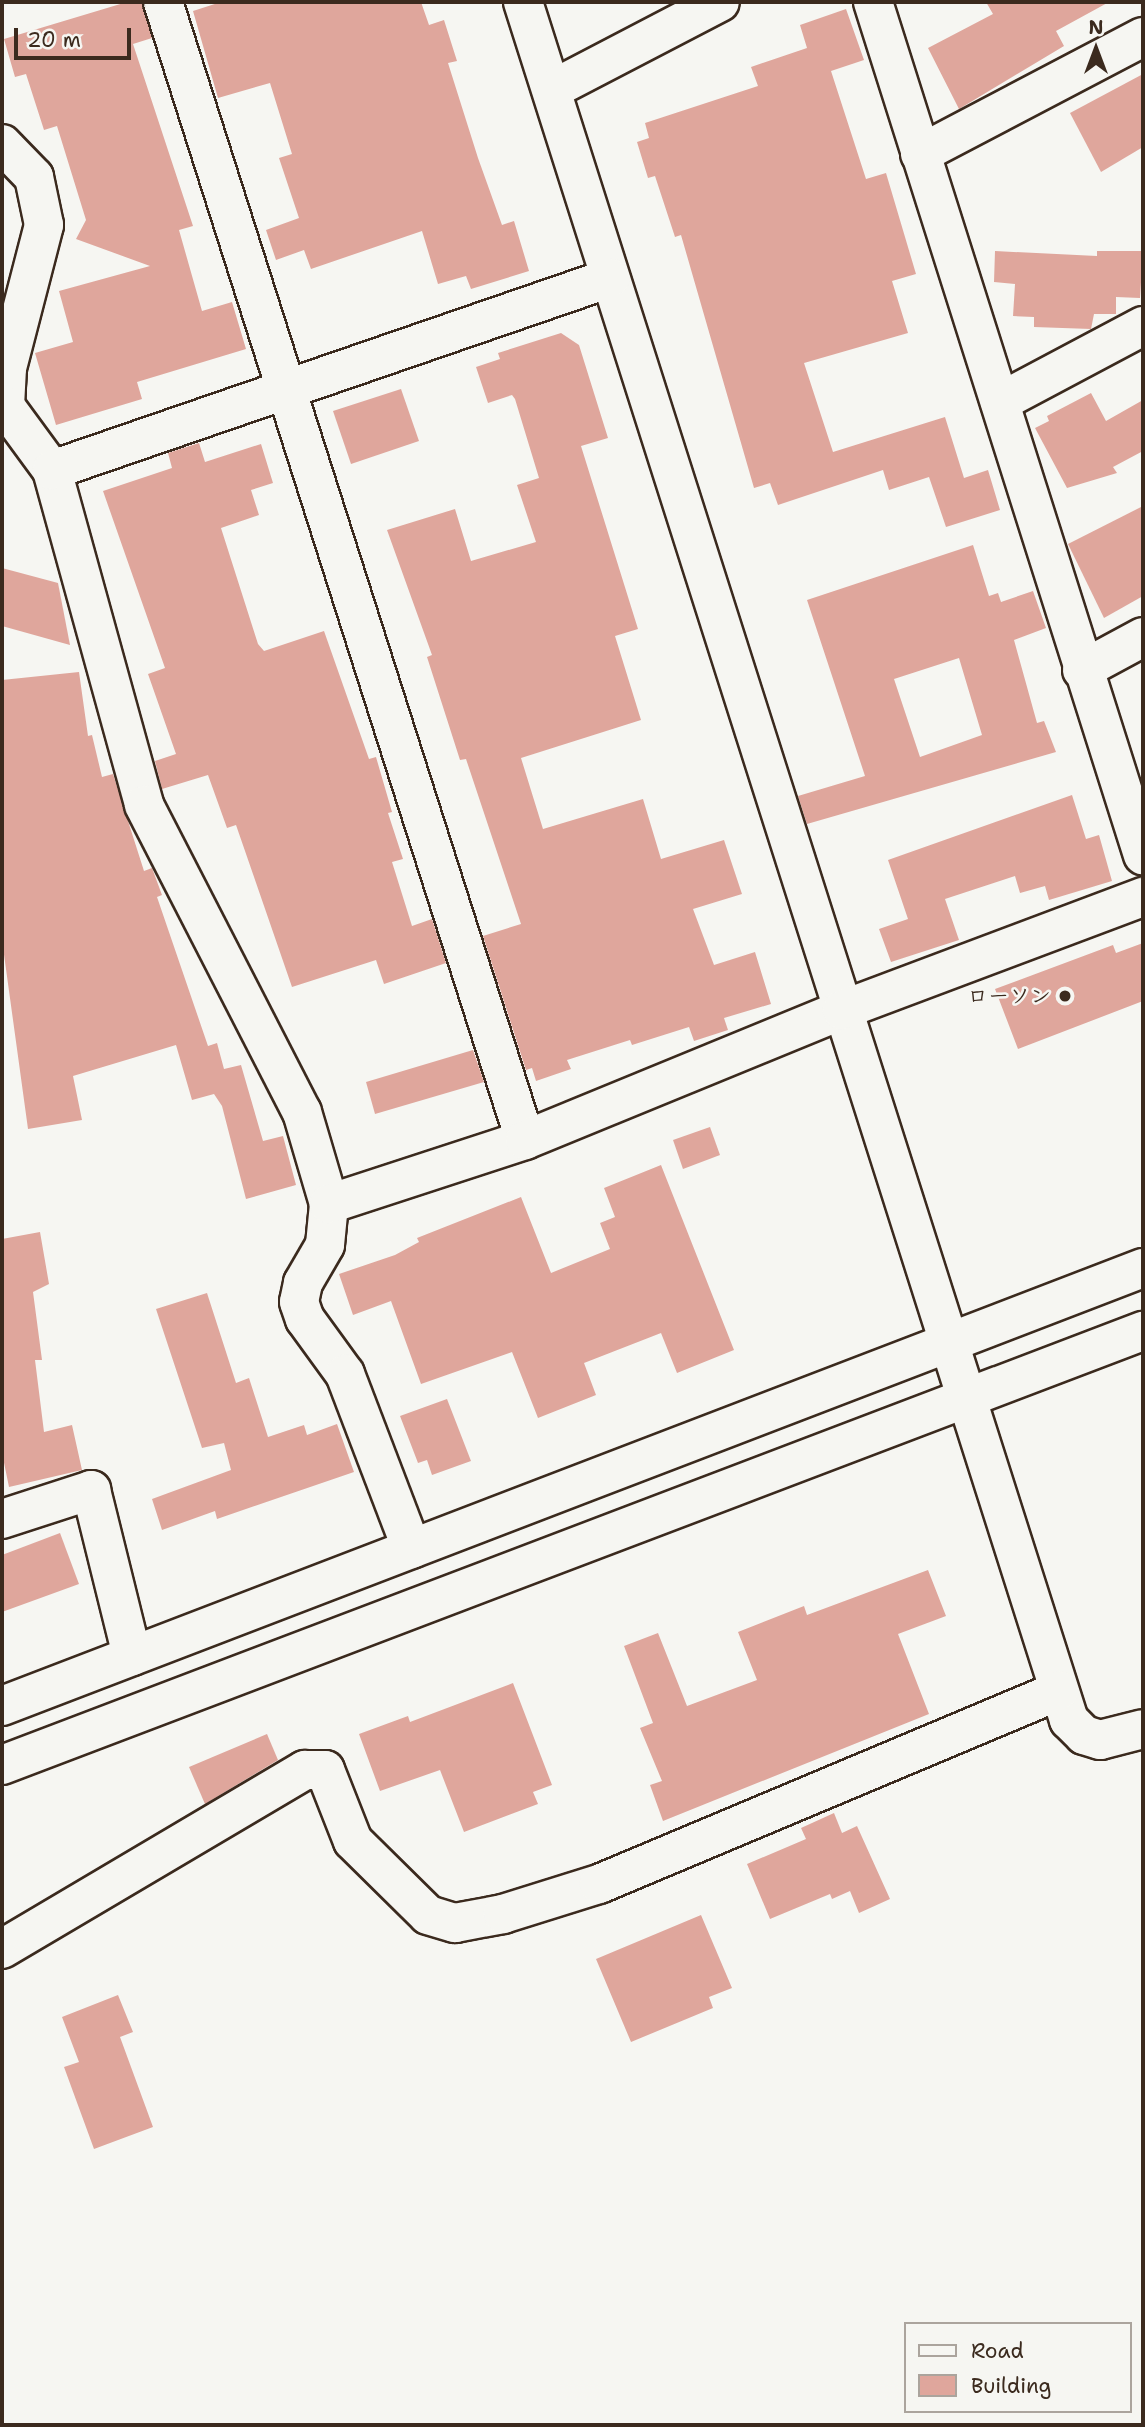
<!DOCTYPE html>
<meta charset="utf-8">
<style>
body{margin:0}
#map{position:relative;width:1145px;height:2427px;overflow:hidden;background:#f6f6f2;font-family:"Shantell Sans","Klee One",sans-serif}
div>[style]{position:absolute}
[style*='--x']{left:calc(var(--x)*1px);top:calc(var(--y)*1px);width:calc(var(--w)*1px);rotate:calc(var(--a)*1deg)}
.building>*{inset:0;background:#dfa69c}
.roads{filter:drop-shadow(2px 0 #3b2a1e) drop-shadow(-2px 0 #3b2a1e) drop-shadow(0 2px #3b2a1e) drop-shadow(0 -2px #3b2a1e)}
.minor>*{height:38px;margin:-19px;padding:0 19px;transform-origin:19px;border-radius:19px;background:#f6f6f2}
.dots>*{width:19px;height:19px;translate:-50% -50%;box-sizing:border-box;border:4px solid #f6f6f2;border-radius:50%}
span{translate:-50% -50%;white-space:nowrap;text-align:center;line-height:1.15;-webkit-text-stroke:5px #f6f6f2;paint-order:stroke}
.poi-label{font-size:21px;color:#3b2a1e;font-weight:700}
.right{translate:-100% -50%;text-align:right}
.frame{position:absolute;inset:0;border:4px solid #3b2a1e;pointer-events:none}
.legend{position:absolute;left:904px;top:2322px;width:228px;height:91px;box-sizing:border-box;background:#f6f6f2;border:2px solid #aba49d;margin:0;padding:9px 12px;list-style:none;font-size:21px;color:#3b2a1e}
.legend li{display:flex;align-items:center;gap:14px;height:35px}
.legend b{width:35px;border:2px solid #aba49d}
.north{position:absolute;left:1061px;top:14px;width:70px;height:70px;-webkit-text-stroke:5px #f6f6f2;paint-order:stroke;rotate:0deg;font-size:19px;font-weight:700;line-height:28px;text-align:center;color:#3b2a1e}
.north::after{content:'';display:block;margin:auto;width:24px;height:32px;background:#3b2a1e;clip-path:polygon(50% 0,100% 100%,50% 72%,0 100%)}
.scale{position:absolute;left:14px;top:28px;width:117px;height:32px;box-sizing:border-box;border:4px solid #3b2a1e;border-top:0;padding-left:9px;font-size:21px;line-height:24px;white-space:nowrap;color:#3b2a1e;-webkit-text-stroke:5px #f6f6f2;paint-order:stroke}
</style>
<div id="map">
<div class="building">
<i style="clip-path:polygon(127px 2px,142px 2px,152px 38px,133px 44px,193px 226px,179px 230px,202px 311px,232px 302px,246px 349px,137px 382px,142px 399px,56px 425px,35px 353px,73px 342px,59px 291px,150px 266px,76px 239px,86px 220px,57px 126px,44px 130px,26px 74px,15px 77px,4px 39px)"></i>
<i style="clip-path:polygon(221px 2px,421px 2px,429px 25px,444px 20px,457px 61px,448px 63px,478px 158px,502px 225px,514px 221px,529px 271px,471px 289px,466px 276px,438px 284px,422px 231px,311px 269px,304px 250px,276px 260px,266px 230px,299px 218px,279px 158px,292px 154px,270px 83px,218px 98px,193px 11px)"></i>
<i style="clip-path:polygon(986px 2px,1109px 2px,1056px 31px,1064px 46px,959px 109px,928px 48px,993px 14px)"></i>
<i style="clip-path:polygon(846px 9px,864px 60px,831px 71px,866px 179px,886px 173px,916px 274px,892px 281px,908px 333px,804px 363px,833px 452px,945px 417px,964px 478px,988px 470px,1000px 510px,946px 527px,929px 477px,889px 490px,883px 470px,778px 505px,770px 483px,754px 488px,681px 235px,675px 237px,655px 176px,648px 178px,637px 142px,649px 138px,645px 123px,758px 86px,751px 67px,807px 48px,800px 25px)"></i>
<i style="clip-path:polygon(1143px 74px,1143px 147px,1101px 172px,1070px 113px)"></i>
<i style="clip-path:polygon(995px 251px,1097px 256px,1097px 251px,1143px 251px,1140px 298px,1116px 297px,1116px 314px,1094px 314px,1091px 329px,1034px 327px,1034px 317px,1013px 316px,1015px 284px,994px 282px)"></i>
<i style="clip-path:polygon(561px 333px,579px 345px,608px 438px,581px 446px,638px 629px,615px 636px,641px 720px,521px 758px,543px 829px,643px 799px,661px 859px,724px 840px,742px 894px,693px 909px,714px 965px,755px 952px,771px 1004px,724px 1018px,728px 1030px,694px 1041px,689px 1027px,632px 1045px,630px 1040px,567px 1060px,571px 1069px,536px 1081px,532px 1068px,526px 1070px,483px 936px,521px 924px,466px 759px,460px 760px,427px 657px,432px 655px,387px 530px,455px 509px,471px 561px,536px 542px,517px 485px,539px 478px,515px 399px,512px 395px,488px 403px,476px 367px,500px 359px,498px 353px)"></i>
<i style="clip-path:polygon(401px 389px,419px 441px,351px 464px,333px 411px)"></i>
<i style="clip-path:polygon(1091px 393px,1106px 421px,1143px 400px,1143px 451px,1113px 467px,1117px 473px,1067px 488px,1035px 428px,1049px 421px,1047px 416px)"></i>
<i style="clip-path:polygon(199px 443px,205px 462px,261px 444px,273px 483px,251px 490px,259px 515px,221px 528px,258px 644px,264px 651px,324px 631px,369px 759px,376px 757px,392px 812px,388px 813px,403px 859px,392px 862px,412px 926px,432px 919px,446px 963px,384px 984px,376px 960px,292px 987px,236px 825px,227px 828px,208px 775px,162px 789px,155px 761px,176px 754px,148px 674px,165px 668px,103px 491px,172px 468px,168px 453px)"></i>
<i style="clip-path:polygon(1143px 506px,1143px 596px,1104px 618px,1068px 544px)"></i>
<i style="clip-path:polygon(evenodd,973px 545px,989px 596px,998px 593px,1001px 602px,1033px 591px,1046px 628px,1014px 640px,1037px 723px,1044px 721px,1056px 752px,807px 824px,798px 796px,865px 776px,807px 600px,973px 545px,959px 658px,982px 735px,920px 757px,894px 679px,959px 658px)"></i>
<i style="clip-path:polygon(2px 568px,58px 583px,70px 645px,2px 626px)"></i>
<i style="clip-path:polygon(79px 672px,88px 736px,92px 735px,102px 777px,113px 774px,144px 871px,152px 868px,162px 895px,157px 897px,208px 1046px,217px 1043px,224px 1069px,241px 1065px,263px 1141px,283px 1136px,296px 1185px,246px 1199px,222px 1106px,214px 1094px,192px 1100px,176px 1045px,73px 1076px,82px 1120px,28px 1129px,2px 940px,2px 680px)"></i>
<i style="clip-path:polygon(1072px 795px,1086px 839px,1099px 835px,1112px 881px,1049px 900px,1045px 886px,1020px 893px,1015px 876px,945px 899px,959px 940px,891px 962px,879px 929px,908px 919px,888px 860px)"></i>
<i style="clip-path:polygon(1143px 943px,1143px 1001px,1018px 1049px,995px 989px,1113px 945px,1116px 953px)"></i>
<i style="clip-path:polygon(473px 1050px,484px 1082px,375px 1114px,366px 1082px)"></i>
<i style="clip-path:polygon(710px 1127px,720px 1155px,683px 1169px,673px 1140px)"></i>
<i style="clip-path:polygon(661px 1165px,734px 1350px,677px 1373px,661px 1333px,584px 1363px,596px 1395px,538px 1418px,512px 1352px,421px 1384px,391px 1301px,353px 1315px,339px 1274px,395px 1255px,419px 1242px,417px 1238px,521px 1197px,551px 1273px,610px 1249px,600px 1223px,615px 1217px,604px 1188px)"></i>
<i style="clip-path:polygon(40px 1232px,49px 1284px,33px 1292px,42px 1360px,35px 1360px,44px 1432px,72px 1425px,82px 1470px,9px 1487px,2px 1453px,2px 1239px)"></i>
<i style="clip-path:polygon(207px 1293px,236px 1383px,249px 1378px,268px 1437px,304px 1425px,307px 1435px,337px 1424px,354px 1472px,217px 1519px,215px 1511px,162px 1530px,152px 1499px,231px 1470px,224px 1443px,202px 1448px,156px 1309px)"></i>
<i style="clip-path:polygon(447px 1399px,471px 1461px,432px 1475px,427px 1460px,418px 1463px,400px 1416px)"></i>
<i style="clip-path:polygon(60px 1533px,79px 1584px,2px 1612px,2px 1555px)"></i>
<i style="clip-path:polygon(928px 1570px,946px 1616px,898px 1634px,929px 1714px,663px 1821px,650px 1785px,662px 1781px,640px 1728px,653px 1723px,624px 1646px,658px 1633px,687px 1706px,757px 1680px,738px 1632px,804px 1606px,807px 1615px)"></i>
<i style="clip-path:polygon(513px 1683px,552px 1785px,533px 1792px,538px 1804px,464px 1832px,440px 1770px,380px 1791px,359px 1734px,408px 1716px,410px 1722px)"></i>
<i style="clip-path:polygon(267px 1734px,278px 1760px,205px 1804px,189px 1767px)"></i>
<i style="clip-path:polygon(834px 1813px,842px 1833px,857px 1826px,890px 1899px,859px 1913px,850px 1891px,832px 1899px,830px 1894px,770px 1919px,747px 1864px,806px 1839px,801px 1828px)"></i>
<i style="clip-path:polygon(701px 1915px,732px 1988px,709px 1997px,713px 2008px,631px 2042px,596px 1959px)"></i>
<i style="clip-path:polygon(118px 1995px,133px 2032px,120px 2037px,153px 2127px,94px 2149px,64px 2067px,79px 2062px,62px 2017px)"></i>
</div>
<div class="roads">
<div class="minor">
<i style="--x:163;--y:2;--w:1194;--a:72.35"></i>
<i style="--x:523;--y:2;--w:1803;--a:72.37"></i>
<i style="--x:1069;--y:1720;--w:21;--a:45"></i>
<i style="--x:1084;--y:1735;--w:17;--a:17"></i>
<i style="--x:1100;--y:1740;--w:44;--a:-14.3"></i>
<i style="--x:873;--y:2;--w:895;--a:72.44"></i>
<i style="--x:553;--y:89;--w:188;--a:-27.5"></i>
<i style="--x:2;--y:144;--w:46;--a:45.9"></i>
<i style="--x:34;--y:177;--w:49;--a:78.2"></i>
<i style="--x:44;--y:225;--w:148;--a:104.5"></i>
<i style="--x:7;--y:368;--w:38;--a:93"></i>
<i style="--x:5;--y:406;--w:79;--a:53.7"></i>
<i style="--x:52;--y:470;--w:347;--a:74.6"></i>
<i style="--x:144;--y:805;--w:345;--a:62.8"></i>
<i style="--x:302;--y:1112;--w:96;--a:73.6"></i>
<i style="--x:329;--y:1204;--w:41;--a:95.6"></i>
<i style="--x:325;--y:1245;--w:44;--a:120.1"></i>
<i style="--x:303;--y:1283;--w:19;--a:102"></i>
<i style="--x:299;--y:1302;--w:18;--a:71"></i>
<i style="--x:305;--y:1319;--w:68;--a:54"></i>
<i style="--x:345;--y:1374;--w:187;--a:69.1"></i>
<i style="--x:920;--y:154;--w:252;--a:-27.7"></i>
<i style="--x:1000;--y:402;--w:162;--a:-28"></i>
<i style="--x:52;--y:470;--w:590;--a:-18.99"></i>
<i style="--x:1082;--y:670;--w:69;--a:-28.4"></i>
<i style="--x:329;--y:1204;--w:206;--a:-18.1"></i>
<i style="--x:525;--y:1140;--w:343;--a:-22.3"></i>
<i style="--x:842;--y:1010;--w:322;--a:-20.6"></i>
<i style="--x:2;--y:1519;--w:94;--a:-18"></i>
<i style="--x:91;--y:1490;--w:171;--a:76.1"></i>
<i style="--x:2;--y:1706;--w:1222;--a:-21"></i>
<i style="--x:2;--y:1765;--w:1221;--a:-20.83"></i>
<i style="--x:2;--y:1949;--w:352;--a:-30.6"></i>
<i style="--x:305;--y:1770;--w:20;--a:0"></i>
<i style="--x:325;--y:1770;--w:76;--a:68.5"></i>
<i style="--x:353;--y:1841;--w:105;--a:44.6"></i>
<i style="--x:428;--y:1915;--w:28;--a:17"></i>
<i style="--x:455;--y:1923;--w:49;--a:-10.6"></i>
<i style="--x:503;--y:1914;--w:101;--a:-17.4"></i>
<i style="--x:599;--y:1884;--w:499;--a:-22.8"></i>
</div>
</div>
<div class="dots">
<i style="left:1065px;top:996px;background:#3b2a1e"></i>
</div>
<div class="poi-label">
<span class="right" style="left:1051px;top:996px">ローソン</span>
</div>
<div class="frame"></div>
<ul class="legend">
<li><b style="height:9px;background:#f6f6f2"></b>Road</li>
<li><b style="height:19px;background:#dfa69c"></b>Building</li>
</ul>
<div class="north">N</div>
<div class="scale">20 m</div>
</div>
